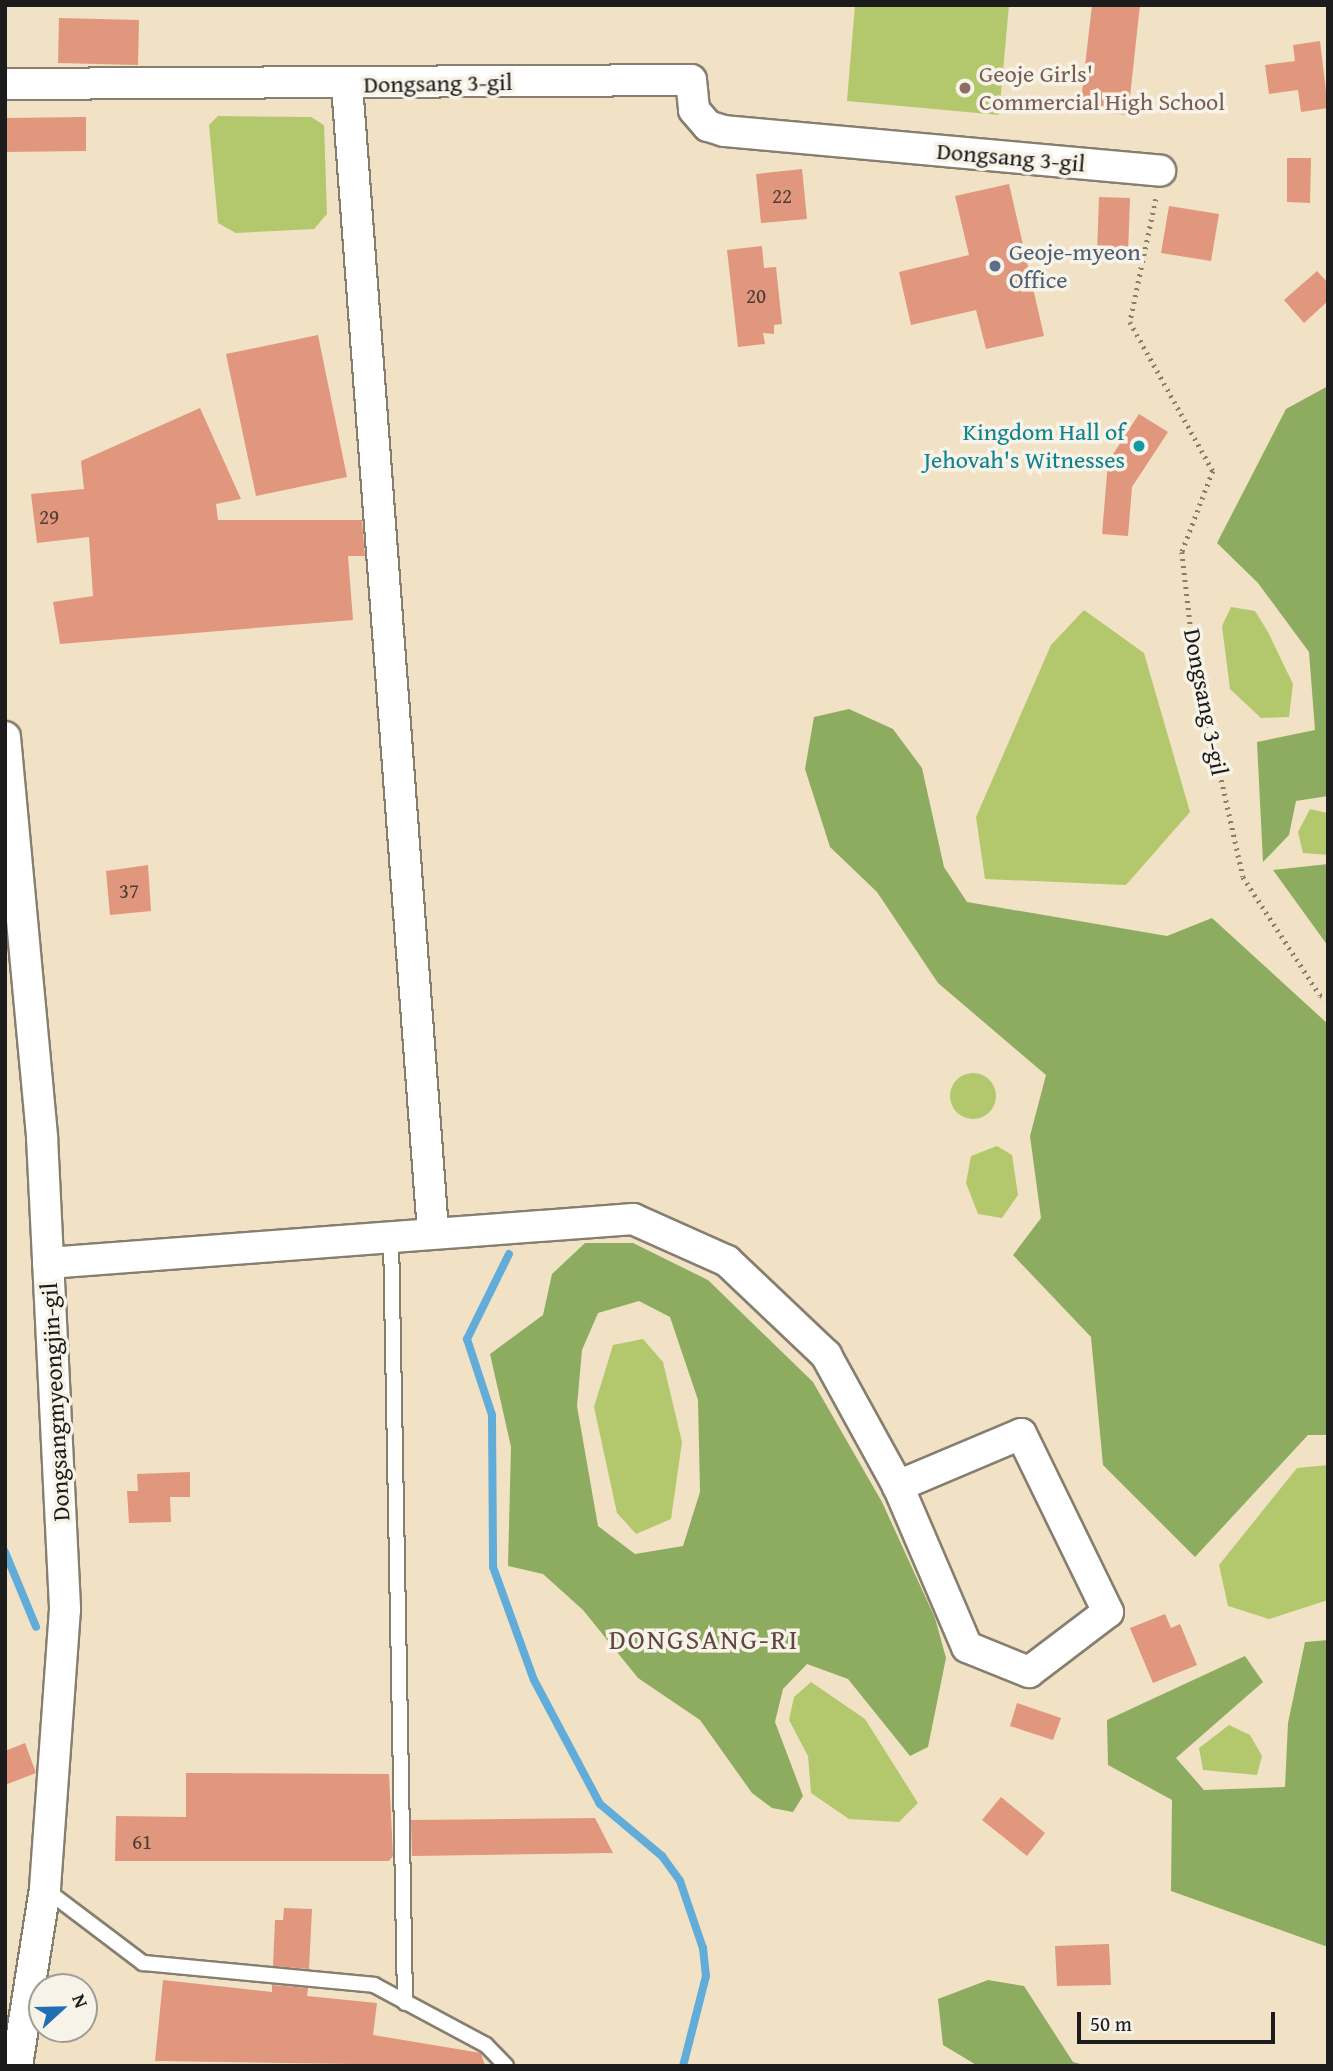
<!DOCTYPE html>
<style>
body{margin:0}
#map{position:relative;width:1333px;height:2071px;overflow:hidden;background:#f1e2c5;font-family:"Gentium Book Plus",serif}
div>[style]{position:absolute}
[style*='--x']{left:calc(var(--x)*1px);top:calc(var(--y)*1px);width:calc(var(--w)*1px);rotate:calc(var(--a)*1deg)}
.green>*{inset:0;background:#b3c86d}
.round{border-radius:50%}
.forest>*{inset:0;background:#8eac60}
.stream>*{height:8px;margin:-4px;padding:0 4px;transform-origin:4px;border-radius:4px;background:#61acd9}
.building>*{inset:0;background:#e0977d}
.path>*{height:4.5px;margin-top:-2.25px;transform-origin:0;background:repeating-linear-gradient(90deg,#867f70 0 2px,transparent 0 7px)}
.roads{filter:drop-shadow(2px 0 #867f70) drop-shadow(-2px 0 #867f70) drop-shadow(0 2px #867f70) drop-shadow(0 -2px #867f70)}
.service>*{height:14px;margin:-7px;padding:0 7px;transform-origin:7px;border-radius:7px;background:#fff}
.minor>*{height:30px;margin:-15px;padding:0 15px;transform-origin:15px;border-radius:15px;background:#fff}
.dots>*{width:19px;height:19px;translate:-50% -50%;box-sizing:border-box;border:4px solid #f7f3e8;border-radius:50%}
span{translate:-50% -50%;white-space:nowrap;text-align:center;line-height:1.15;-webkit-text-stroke:7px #f7f3e8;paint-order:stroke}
.number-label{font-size:21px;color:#4d3b34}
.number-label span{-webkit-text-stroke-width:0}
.education-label{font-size:24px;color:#785e54}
.left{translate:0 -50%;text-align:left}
.street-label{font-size:24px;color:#1c1c1c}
.service-label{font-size:24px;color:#4e5e75}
.culture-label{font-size:24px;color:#0d838f}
.right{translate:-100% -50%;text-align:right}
.quarter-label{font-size:28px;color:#61473e;letter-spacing:2px}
.frame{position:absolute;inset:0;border:7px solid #1c1c1c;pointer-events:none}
.north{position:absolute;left:28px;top:1973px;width:70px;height:70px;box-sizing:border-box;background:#f7f3e8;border:2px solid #9f9d96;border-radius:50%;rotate:68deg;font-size:19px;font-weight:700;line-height:28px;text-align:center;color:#1c1c1c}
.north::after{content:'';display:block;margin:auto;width:24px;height:32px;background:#1f6fb2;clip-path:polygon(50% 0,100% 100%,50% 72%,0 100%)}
.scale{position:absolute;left:1077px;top:2012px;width:198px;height:32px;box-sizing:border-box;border:4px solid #1c1c1c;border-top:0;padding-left:9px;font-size:21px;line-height:24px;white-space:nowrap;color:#1c1c1c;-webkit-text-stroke:5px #f7f3e8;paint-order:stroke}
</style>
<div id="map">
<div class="green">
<i style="clip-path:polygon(855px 5px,1009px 5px,999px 115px,847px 101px)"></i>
<i style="clip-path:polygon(218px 116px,311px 117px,324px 125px,327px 214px,314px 229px,236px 233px,218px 223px,209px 125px)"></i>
<i style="clip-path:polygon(1231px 607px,1255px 611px,1268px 632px,1293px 684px,1289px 717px,1261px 718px,1230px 689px,1222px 626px)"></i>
<i style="clip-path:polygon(1084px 610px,1144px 653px,1190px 812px,1126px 885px,985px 879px,976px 817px,1051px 645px)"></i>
<i style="clip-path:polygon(1310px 809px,1328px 813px,1328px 855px,1303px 853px,1298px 832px)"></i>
<i class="round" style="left:950px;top:1073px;width:46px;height:46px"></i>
<i style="clip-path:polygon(997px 1146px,1012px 1155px,1018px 1195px,1002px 1218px,978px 1214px,966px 1183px,971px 1156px)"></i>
<i style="clip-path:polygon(643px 1339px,663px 1362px,682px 1442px,671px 1519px,636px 1534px,617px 1513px,594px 1407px,613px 1345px)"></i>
<i style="clip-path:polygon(1328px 1465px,1328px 1600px,1269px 1619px,1228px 1606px,1219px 1565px,1297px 1468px)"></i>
<i style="clip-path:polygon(811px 1682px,865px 1719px,918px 1803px,899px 1822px,849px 1819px,811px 1793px,808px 1756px,789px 1720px,794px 1697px)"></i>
<i style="clip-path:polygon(1229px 1725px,1250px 1735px,1262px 1756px,1257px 1775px,1203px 1770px,1199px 1748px)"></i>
</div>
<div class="forest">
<i style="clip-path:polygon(1328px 386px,1328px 796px,1296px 801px,1289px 835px,1263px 862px,1257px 742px,1315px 730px,1309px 652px,1258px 583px,1217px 543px,1286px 409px)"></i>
<i style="clip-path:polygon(849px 709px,893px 729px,922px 768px,944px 867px,967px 902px,1167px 936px,1212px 918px,1328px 1024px,1328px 1435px,1308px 1435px,1195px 1557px,1103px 1465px,1091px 1337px,1013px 1255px,1041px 1218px,1030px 1136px,1046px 1075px,938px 983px,877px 892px,830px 847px,805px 769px,814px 717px)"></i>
<i style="clip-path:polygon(1328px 864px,1328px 946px,1273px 870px)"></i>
<i style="clip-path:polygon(evenodd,585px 1243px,633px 1243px,708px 1280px,813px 1382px,882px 1502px,935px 1618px,946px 1658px,928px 1747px,910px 1756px,848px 1679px,807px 1664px,783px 1689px,775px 1722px,803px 1796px,793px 1812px,772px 1808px,752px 1793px,700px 1720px,638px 1678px,583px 1610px,543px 1574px,508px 1566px,511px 1447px,490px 1354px,543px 1315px,552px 1274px,585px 1243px,639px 1301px,670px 1317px,698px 1400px,700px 1492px,683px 1546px,635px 1554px,598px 1526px,577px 1406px,582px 1350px,598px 1313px,639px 1301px)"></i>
<i style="clip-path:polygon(1328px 1640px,1328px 1947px,1171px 1891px,1172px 1800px,1108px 1765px,1107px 1720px,1245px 1656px,1263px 1682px,1176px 1758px,1204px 1790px,1285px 1787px,1288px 1723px,1305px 1642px)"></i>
<i style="clip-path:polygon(988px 1980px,1024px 1986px,1073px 2062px,1088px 2066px,978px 2066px,943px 2045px,938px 1999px)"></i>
</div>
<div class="stream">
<i style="--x:509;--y:1254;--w:95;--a:116.3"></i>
<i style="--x:467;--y:1339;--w:80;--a:71.8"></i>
<i style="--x:492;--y:1415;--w:152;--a:89.6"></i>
<i style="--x:493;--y:1567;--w:120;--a:70.1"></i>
<i style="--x:534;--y:1680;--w:140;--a:62"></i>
<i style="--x:600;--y:1804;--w:81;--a:40"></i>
<i style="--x:662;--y:1856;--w:31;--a:54"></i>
<i style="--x:680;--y:1881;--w:71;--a:71.1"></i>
<i style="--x:703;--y:1948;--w:28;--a:84"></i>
<i style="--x:706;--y:1976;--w:93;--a:104.3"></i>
<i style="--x:5;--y:1552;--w:81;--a:67.5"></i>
</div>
<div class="building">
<i style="clip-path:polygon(1092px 5px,1140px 5px,1128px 115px,1080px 110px)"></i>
<i style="clip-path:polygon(59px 18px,139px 20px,138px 65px,58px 63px)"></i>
<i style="clip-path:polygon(1320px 41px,1328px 108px,1301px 112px,1298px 90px,1269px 94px,1265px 65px,1295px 61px,1293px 45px)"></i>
<i style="clip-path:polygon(86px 117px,86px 151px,5px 152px,5px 118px)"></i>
<i style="clip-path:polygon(1287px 158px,1311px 158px,1310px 203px,1287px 202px)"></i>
<i style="clip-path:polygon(802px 169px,807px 219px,761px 223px,756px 174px)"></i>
<i style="clip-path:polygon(1009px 184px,1044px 336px,986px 349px,976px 310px,911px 325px,899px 272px,969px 255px,955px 196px)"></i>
<i style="clip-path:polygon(1099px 197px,1130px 198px,1128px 254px,1097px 253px)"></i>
<i style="clip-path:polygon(1169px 206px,1219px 214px,1211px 261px,1161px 253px)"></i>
<i style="clip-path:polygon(762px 246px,764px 268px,776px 267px,782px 324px,774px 325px,774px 334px,763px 333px,765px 344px,738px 347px,727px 250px)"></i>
<i style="clip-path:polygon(1317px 271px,1328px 283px,1328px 301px,1304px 323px,1284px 300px)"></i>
<i style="clip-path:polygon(318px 335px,347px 477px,256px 496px,226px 354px)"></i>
<i style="clip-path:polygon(200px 408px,241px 499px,216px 504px,218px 520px,362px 520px,365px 556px,348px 556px,353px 620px,60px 644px,53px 602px,93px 596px,89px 537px,37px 543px,31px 494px,84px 489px,81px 461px)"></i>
<i style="clip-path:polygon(1139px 414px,1168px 432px,1132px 487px,1128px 536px,1102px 534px,1108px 462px)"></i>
<i style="clip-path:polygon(148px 865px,151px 911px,110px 915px,106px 871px)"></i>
<i style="clip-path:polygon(190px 1472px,190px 1497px,170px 1497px,171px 1522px,129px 1523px,127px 1491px,138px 1491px,137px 1474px)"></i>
<i style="clip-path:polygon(1165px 1614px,1171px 1628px,1180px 1624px,1197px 1665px,1153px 1683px,1130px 1628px)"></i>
<i style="clip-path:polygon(1017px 1703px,1061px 1718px,1053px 1740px,1010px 1726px)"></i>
<i style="clip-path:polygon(25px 1743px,36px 1773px,5px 1785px,5px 1751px)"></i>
<i style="clip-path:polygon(186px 1773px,389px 1774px,393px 1856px,389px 1861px,115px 1861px,116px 1816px,186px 1817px)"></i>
<i style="clip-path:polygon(1001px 1797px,1045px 1833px,1027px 1856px,982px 1820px)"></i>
<i style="clip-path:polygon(595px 1818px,613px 1853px,412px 1856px,411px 1820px)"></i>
<i style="clip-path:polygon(284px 1908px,312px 1909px,309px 1969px,273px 1966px,275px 1920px,283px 1920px)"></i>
<i style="clip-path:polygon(1109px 1944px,1111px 1985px,1057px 1986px,1055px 1946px)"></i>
<i style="clip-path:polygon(163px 1980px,272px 1992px,272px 1985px,308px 1988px,307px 1996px,377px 2003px,373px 2035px,481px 2053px,485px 2066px,155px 2061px)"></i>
</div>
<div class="path">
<i style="--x:1156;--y:199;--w:126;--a:101.9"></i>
<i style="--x:1130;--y:322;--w:171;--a:60.9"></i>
<i style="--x:1213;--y:471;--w:87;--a:110.9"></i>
<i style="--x:1182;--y:552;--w:106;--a:83.5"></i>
<i style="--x:1194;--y:657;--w:225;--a:77.4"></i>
<i style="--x:1243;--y:877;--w:141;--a:56.9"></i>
<i style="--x:1320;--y:995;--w:9;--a:21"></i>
</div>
<div class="roads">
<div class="service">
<i style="--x:391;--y:1236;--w:767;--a:88.95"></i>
<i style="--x:45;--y:1889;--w:123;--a:37.1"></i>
<i style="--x:143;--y:1963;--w:232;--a:5.4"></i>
<i style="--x:374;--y:1985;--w:127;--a:28.2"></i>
<i style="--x:486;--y:2045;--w:29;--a:46"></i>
</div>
<div class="minor">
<i style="--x:5;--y:84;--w:686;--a:-0.33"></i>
<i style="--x:691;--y:80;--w:30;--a:84"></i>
<i style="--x:694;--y:110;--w:21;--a:49"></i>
<i style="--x:708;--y:126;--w:17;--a:17"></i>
<i style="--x:724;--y:131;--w:438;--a:5.2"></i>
<i style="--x:347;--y:85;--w:1149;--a:85.71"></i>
<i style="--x:5;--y:737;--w:402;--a:84.7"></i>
<i style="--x:42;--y:1137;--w:473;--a:87.2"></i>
<i style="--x:65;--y:1609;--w:281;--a:94.1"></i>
<i style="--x:45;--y:1889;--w:179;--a:99"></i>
<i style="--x:48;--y:1263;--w:587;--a:-4.3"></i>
<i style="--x:633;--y:1219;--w:103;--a:24.1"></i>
<i style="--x:727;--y:1261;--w:137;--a:43.5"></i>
<i style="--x:826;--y:1355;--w:149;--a:61.2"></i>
<i style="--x:898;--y:1486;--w:175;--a:66.8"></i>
<i style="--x:967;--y:1647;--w:67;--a:22"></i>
<i style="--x:1029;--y:1672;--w:99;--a:-37.2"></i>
<i style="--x:1108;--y:1612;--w:198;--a:-116"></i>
<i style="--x:1021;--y:1434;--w:134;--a:157.1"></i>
</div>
</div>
<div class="dots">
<i style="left:965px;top:88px;background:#8d6e63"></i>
<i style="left:995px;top:266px;background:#5c6f8a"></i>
<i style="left:1139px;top:446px;background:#0f9aa8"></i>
</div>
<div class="number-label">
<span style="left:782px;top:196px">22</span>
<span style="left:756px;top:296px">20</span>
<span style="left:49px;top:517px">29</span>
<span style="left:129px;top:891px">37</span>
<span style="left:142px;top:1842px">61</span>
</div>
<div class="education-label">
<span class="left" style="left:979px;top:88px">Geoje Girls'<br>Commercial High School</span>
</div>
<div class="street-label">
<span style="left:438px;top:83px;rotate:-1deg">Dongsang 3-gil</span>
<span style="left:1011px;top:157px;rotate:5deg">Dongsang 3-gil</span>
<span style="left:1206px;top:702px;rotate:79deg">Dongsang 3-gil</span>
<span style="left:55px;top:1402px;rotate:-93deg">Dongsangmyeongjin-gil</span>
</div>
<div class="service-label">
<span class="left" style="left:1009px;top:266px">Geoje-myeon<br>Office</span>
</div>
<div class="culture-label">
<span class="right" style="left:1125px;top:446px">Kingdom Hall of<br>Jehovah's Witnesses</span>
</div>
<div class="quarter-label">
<span style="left:704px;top:1639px">DONGSANG-RI</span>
</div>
<div class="frame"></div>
<div class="north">N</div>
<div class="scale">50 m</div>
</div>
